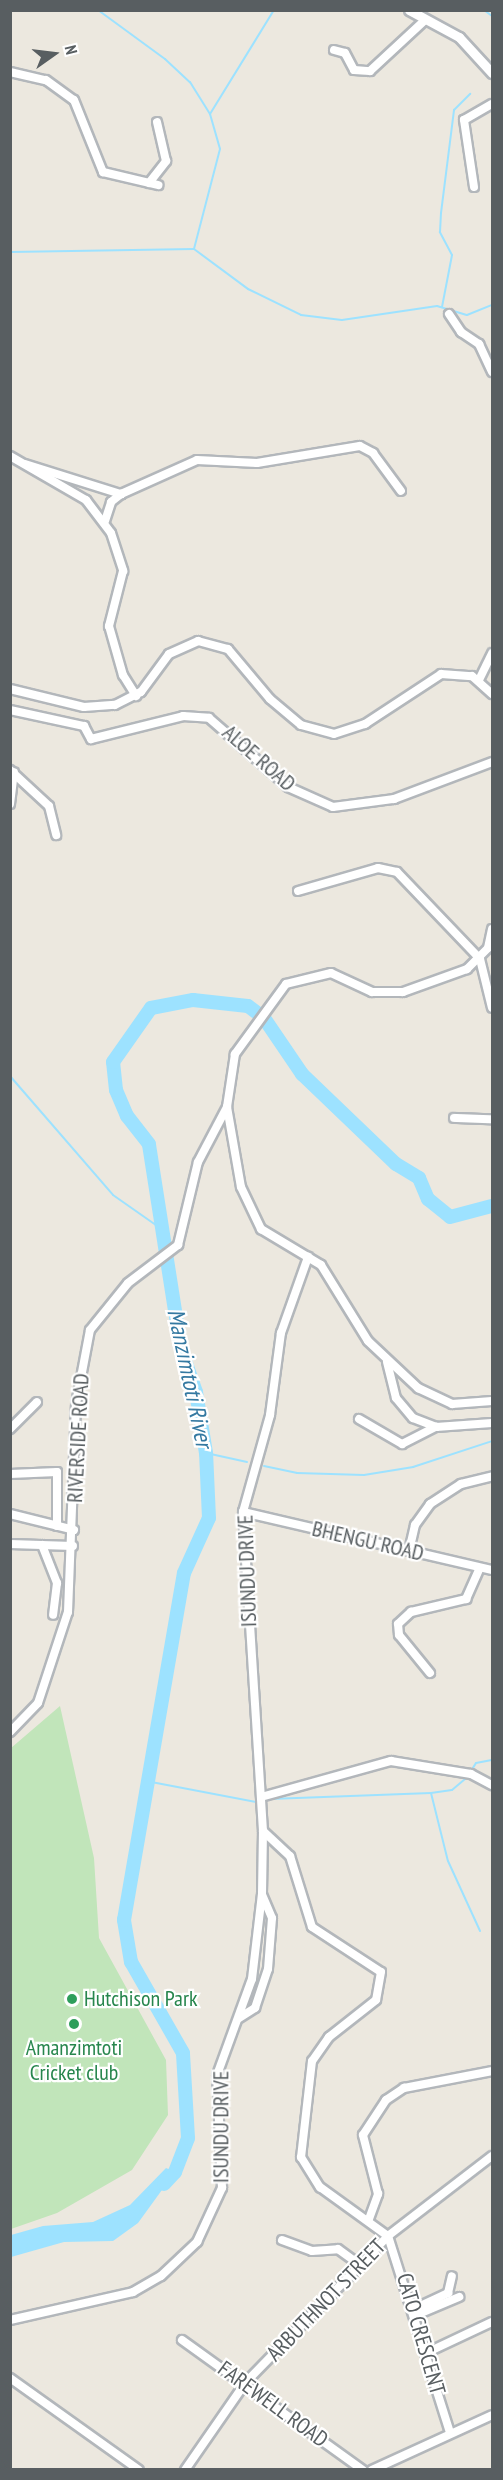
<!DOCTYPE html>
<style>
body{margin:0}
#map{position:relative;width:503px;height:2480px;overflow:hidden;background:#ece8df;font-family:"PT Sans Narrow",sans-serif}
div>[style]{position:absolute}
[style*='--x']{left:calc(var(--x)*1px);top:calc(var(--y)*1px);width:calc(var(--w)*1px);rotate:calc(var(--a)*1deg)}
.green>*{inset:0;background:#c1e5ba}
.water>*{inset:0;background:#9de2ff}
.stream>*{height:2px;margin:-1px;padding:0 1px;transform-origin:1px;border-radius:1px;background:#9de2ff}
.river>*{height:14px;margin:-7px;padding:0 7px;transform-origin:7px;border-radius:7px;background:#9de2ff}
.roads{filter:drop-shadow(2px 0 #b3b7bb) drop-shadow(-2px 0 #b3b7bb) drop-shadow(0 2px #b3b7bb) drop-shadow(0 -2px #b3b7bb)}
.minor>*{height:8px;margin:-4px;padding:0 4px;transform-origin:4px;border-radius:4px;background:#fff}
.tertiary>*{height:9px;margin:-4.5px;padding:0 4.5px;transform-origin:4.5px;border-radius:4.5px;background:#fff}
.dots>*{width:16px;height:16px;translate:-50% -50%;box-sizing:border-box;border:3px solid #fff;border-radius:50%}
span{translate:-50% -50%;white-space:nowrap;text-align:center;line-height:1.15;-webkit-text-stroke:4.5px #fff;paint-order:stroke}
.street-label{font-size:22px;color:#585e61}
.leisure-label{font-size:22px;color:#27864d}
.left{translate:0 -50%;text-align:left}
.water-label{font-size:24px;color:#3479a1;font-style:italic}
.frame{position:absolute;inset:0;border:12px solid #585e61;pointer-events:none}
.north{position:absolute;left:24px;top:24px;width:60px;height:60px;-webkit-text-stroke:4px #fff;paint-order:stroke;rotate:76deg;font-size:16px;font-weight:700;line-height:24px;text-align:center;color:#585e61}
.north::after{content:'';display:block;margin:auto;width:21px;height:27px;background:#585e61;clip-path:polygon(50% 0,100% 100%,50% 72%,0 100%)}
</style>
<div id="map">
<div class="green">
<i style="clip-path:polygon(60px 1706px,94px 1858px,99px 1938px,166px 2060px,168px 2115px,132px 2170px,57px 2213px,11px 2229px,11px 1748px)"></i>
</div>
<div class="water">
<i style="clip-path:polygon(166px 2168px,175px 2172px,138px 2223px,113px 2241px,64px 2242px,11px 2257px,11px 2235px,43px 2226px,93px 2222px,130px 2205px)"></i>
</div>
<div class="stream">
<i style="--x:98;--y:10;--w:83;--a:36.2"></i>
<i style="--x:165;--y:59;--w:34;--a:43"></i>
<i style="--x:190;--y:82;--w:38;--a:58"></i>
<i style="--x:210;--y:114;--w:36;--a:74"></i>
<i style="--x:220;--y:149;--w:103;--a:104.6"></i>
<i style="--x:484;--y:10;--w:10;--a:37"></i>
<i style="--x:210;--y:114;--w:122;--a:-58.4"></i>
<i style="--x:10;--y:252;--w:184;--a:-0.9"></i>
<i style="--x:194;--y:249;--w:67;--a:36.5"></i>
<i style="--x:248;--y:289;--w:59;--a:26.1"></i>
<i style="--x:301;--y:315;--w:41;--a:7"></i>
<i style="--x:342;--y:320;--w:96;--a:-8.4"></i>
<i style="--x:437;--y:306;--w:31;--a:17"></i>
<i style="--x:467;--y:315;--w:27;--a:-22"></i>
<i style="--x:442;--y:307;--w:53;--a:-79.1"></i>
<i style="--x:452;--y:255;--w:26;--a:-118"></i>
<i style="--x:440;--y:232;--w:19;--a:-87"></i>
<i style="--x:441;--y:213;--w:104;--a:-82.8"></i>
<i style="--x:454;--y:110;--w:23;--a:-45"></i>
<i style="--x:10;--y:1076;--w:157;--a:49.1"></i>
<i style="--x:113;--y:1195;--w:61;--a:35"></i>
<i style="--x:206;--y:1453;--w:42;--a:12.4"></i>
<i style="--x:264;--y:1466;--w:34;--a:12"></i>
<i style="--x:297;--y:1473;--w:67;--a:1.7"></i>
<i style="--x:364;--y:1475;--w:50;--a:-9.3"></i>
<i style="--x:413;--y:1467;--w:83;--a:-18.2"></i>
<i style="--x:471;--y:1771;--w:9;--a:-58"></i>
<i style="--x:476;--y:1763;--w:16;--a:-11"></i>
<i style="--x:146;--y:1781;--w:112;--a:10.8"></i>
<i style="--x:431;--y:1793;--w:70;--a:76"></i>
<i style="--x:448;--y:1861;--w:77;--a:65.4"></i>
<i style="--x:270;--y:1799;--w:161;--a:-2.1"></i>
<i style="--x:431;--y:1793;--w:21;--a:-8"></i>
<i style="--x:452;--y:1790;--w:17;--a:-40"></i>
</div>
<div class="river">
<i style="--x:164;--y:2184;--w:16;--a:-47"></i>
<i style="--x:175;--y:2172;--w:36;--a:-69"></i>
<i style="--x:188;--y:2138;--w:85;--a:-93.4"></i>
<i style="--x:183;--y:2053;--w:105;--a:-119.7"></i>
<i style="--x:131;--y:1962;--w:43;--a:-99.5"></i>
<i style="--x:124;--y:1920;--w:352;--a:-80.2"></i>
<i style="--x:184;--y:1573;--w:60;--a:-65.6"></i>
<i style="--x:209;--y:1518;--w:65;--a:-92.6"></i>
<i style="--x:206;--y:1453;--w:62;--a:-99.3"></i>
<i style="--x:196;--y:1392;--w:46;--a:-109.2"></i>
<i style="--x:181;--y:1349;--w:207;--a:-98.9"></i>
<i style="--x:149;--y:1144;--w:36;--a:-128"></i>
<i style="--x:127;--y:1116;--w:28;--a:-113"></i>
<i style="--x:116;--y:1090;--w:28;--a:-96"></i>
<i style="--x:113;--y:1062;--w:66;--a:-54.9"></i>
<i style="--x:151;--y:1008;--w:43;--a:-10.8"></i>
<i style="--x:193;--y:1000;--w:55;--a:6.2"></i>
<i style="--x:248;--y:1006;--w:20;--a:37"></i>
<i style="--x:264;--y:1018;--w:68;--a:55.8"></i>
<i style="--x:302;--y:1074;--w:130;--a:43.8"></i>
<i style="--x:396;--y:1164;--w:27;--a:31"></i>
<i style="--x:419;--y:1178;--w:23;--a:67"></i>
<i style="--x:428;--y:1199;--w:28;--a:39"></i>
<i style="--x:450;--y:1217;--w:43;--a:-14.7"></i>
</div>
<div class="roads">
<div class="minor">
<i style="--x:334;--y:50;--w:11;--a:15"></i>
<i style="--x:345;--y:53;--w:19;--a:62"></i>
<i style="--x:354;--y:70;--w:16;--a:4"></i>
<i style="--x:370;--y:71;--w:75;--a:-42.8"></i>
<i style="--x:10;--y:72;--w:37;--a:13"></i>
<i style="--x:46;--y:80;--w:34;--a:36"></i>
<i style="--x:74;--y:100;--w:78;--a:68.1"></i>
<i style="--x:103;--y:172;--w:57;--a:13.3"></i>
<i style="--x:149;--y:183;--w:28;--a:-52"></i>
<i style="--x:166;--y:161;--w:40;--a:-103"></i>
<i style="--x:474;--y:187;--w:68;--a:-98.5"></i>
<i style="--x:464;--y:120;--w:32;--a:-30"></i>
<i style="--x:449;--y:314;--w:22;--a:56"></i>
<i style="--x:461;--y:332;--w:22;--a:34"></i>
<i style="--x:479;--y:344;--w:31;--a:65"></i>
<i style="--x:10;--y:456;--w:88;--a:30.1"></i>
<i style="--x:86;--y:500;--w:41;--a:52.9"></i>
<i style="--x:111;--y:533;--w:40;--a:72"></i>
<i style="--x:123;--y:571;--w:57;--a:104.3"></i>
<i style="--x:109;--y:626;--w:51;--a:74.1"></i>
<i style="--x:123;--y:675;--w:25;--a:58"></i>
<i style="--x:25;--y:464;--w:101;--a:17.4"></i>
<i style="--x:121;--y:494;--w:83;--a:-24.1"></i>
<i style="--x:197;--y:460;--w:60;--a:2.9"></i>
<i style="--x:257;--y:463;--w:104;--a:-9.4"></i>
<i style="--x:360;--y:446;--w:15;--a:28"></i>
<i style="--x:373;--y:453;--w:47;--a:53.6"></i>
<i style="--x:105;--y:521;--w:20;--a:-72"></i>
<i style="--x:111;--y:502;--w:13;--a:-39"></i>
<i style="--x:479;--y:680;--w:30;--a:-64"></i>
<i style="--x:10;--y:689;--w:76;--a:13.7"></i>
<i style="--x:84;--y:707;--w:31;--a:-4"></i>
<i style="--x:115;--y:705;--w:29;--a:-27"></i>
<i style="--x:141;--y:692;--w:47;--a:-53.6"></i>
<i style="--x:169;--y:654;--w:32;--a:-24"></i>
<i style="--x:198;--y:641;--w:31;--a:15"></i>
<i style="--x:228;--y:649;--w:65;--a:50"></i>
<i style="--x:270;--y:699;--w:40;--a:40"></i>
<i style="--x:301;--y:725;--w:34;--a:15"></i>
<i style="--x:334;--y:734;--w:33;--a:-18"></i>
<i style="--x:365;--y:724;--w:91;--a:-33.3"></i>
<i style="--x:441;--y:674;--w:31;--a:4"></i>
<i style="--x:472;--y:676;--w:27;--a:42"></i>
<i style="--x:10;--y:710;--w:76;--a:12.2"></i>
<i style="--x:84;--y:726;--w:15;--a:62"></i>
<i style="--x:91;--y:739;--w:95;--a:-14"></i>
<i style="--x:183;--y:716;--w:26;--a:4"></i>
<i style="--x:209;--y:718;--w:105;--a:41.1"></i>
<i style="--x:288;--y:787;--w:49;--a:24"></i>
<i style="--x:333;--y:807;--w:62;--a:-7.5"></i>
<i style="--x:394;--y:799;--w:105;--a:-20.7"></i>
<i style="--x:10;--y:770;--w:53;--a:42.7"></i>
<i style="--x:49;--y:806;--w:30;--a:76"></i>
<i style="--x:10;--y:804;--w:32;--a:-83"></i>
<i style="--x:298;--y:891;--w:83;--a:-16"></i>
<i style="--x:378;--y:868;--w:19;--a:12"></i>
<i style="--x:397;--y:872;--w:120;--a:46.3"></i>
<i style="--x:480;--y:959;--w:50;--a:76.2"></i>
<i style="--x:492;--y:929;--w:19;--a:102"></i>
<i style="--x:488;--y:948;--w:30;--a:135"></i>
<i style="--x:467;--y:969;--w:68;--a:160.2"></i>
<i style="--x:403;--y:992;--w:31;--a:180"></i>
<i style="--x:372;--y:992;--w:45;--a:-155.1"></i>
<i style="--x:331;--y:973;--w:46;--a:166.3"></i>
<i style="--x:286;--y:984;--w:87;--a:126.1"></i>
<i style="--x:235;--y:1054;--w:54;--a:98.6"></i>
<i style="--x:227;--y:1107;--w:81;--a:80.1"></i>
<i style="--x:241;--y:1187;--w:47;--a:64.5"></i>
<i style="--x:261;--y:1229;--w:70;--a:31"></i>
<i style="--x:321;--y:1265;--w:89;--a:58.3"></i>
<i style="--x:368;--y:1341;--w:69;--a:43.2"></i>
<i style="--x:418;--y:1388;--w:38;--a:25"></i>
<i style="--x:452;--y:1404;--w:40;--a:-4.3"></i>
<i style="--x:454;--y:1118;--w:38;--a:2"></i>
<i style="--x:387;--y:1362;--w:37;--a:76"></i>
<i style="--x:396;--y:1398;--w:26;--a:50"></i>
<i style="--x:413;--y:1418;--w:25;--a:21"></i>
<i style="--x:436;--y:1427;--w:56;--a:-4.1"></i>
<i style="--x:359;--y:1419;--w:50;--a:30.2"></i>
<i style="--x:402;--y:1444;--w:38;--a:-27"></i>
<i style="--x:10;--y:1429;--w:38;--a:-45"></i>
<i style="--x:10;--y:1474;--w:47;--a:-2.4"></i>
<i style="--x:57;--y:1472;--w:54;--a:90"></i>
<i style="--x:243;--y:1512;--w:256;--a:13.1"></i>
<i style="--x:10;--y:1514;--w:66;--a:14"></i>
<i style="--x:10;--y:1544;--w:63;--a:1.8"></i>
<i style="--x:42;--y:1545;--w:41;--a:68.5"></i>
<i style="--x:57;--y:1583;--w:32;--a:97"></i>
<i style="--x:409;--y:1551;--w:27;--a:-77"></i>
<i style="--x:415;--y:1525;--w:26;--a:-54"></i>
<i style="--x:430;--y:1504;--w:37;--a:-33"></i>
<i style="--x:461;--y:1484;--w:32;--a:-14"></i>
<i style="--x:430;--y:1673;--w:49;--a:-129.2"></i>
<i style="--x:399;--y:1635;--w:11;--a:-95"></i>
<i style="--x:398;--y:1624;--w:18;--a:-43"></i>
<i style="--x:411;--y:1612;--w:57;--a:-13.3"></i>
<i style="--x:466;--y:1599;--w:34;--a:-66"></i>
<i style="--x:10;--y:1732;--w:40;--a:-46"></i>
<i style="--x:38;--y:1703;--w:96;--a:-71.8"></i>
<i style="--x:68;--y:1612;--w:208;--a:-87.8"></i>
<i style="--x:76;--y:1404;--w:75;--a:-79.3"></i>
<i style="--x:90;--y:1330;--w:60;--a:-51"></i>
<i style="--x:128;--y:1283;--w:63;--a:-37.2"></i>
<i style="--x:178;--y:1245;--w:85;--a:-76.5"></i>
<i style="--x:198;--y:1162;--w:62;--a:-62.2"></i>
<i style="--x:261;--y:1797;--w:135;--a:-15.5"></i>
<i style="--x:391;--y:1761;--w:81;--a:9.2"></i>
<i style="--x:471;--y:1774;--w:24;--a:28"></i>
<i style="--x:263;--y:1831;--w:37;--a:43"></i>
<i style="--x:290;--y:1856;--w:74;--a:72.8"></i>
<i style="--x:312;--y:1927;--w:82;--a:33.1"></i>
<i style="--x:381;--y:1972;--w:28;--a:100"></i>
<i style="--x:376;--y:2000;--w:60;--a:141.8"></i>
<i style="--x:329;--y:2037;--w:29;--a:125"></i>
<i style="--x:312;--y:2061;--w:97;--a:96.5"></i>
<i style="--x:301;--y:2157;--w:36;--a:58"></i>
<i style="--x:320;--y:2187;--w:84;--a:35.8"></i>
<i style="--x:388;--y:2236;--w:207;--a:72.5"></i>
<i style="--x:239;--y:2018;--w:19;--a:-32"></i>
<i style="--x:255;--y:2008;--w:41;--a:-71.6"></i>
<i style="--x:268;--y:1969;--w:51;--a:-85.5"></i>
<i style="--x:272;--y:1918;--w:25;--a:-113"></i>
<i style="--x:369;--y:2219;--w:27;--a:-70"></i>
<i style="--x:378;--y:2194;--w:61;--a:-104.3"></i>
<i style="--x:363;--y:2135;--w:42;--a:-56.7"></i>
<i style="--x:386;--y:2100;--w:22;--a:-34"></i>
<i style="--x:404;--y:2088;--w:90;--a:-10.9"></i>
<i style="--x:282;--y:2240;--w:32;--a:20"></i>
<i style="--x:312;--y:2251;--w:26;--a:-4"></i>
<i style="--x:338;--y:2249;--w:27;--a:36"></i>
<i style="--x:414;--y:2309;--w:38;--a:-25"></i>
<i style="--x:448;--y:2293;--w:17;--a:-77"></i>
<i style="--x:416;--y:2315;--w:47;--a:-22.7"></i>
<i style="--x:10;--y:2320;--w:126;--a:-12.8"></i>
<i style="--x:133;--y:2292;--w:32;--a:-30"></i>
<i style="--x:161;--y:2276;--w:50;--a:-43.4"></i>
<i style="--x:197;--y:2242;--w:60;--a:-65.2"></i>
<i style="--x:222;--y:2188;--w:113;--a:-92.5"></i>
<i style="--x:217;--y:2075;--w:102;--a:-70"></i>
<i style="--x:252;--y:1979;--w:86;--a:-83.3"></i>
<i style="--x:262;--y:1894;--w:63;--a:-89.1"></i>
<i style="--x:263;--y:1831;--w:320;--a:-93.6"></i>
<i style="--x:243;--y:1512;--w:101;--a:-74.4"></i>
<i style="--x:270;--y:1415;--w:83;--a:-82.4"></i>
<i style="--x:281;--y:1333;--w:81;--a:-70.4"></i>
<i style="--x:182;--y:2340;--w:223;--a:35.7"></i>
<i style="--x:426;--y:2353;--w:73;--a:-25.2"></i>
<i style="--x:10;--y:2378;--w:158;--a:35.5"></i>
<i style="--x:185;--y:2470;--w:107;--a:-55.3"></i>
<i style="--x:246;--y:2382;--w:163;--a:-45.7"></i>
<i style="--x:360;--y:2265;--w:40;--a:-46"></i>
<i style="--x:388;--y:2236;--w:131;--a:-37.6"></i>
<i style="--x:372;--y:2470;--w:132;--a:-24.6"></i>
</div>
<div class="tertiary">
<i style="--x:409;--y:10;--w:57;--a:28.4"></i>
<i style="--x:459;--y:37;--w:49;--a:47.5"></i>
</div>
</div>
<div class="dots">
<i style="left:72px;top:1999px;background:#2e9e5b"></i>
<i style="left:74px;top:2024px;background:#2e9e5b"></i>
</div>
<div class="street-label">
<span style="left:259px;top:758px;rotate:41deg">ALOE ROAD</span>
<span style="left:78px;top:1438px;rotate:-87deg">RIVERSIDE ROAD</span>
<span style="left:368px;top:1541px;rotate:13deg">BHENGU ROAD</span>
<span style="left:247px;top:1571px;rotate:-92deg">ISUNDU DRIVE</span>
<span style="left:221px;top:2127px;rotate:-90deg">ISUNDU DRIVE</span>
<span style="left:326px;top:2300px;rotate:-46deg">ARBUTHNOT STREET</span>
<span style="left:421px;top:2334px;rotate:74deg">CATO CRESCENT</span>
<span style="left:273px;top:2404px;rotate:36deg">FAREWELL ROAD</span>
</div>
<div class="leisure-label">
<span class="left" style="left:84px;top:1999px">Hutchison Park</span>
<span style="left:74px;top:2060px">Amanzimtoti<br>Cricket club</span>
</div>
<div class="water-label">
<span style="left:190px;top:1378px;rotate:78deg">Manzimtoti River</span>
</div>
<div class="frame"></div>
<div class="north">N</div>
</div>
